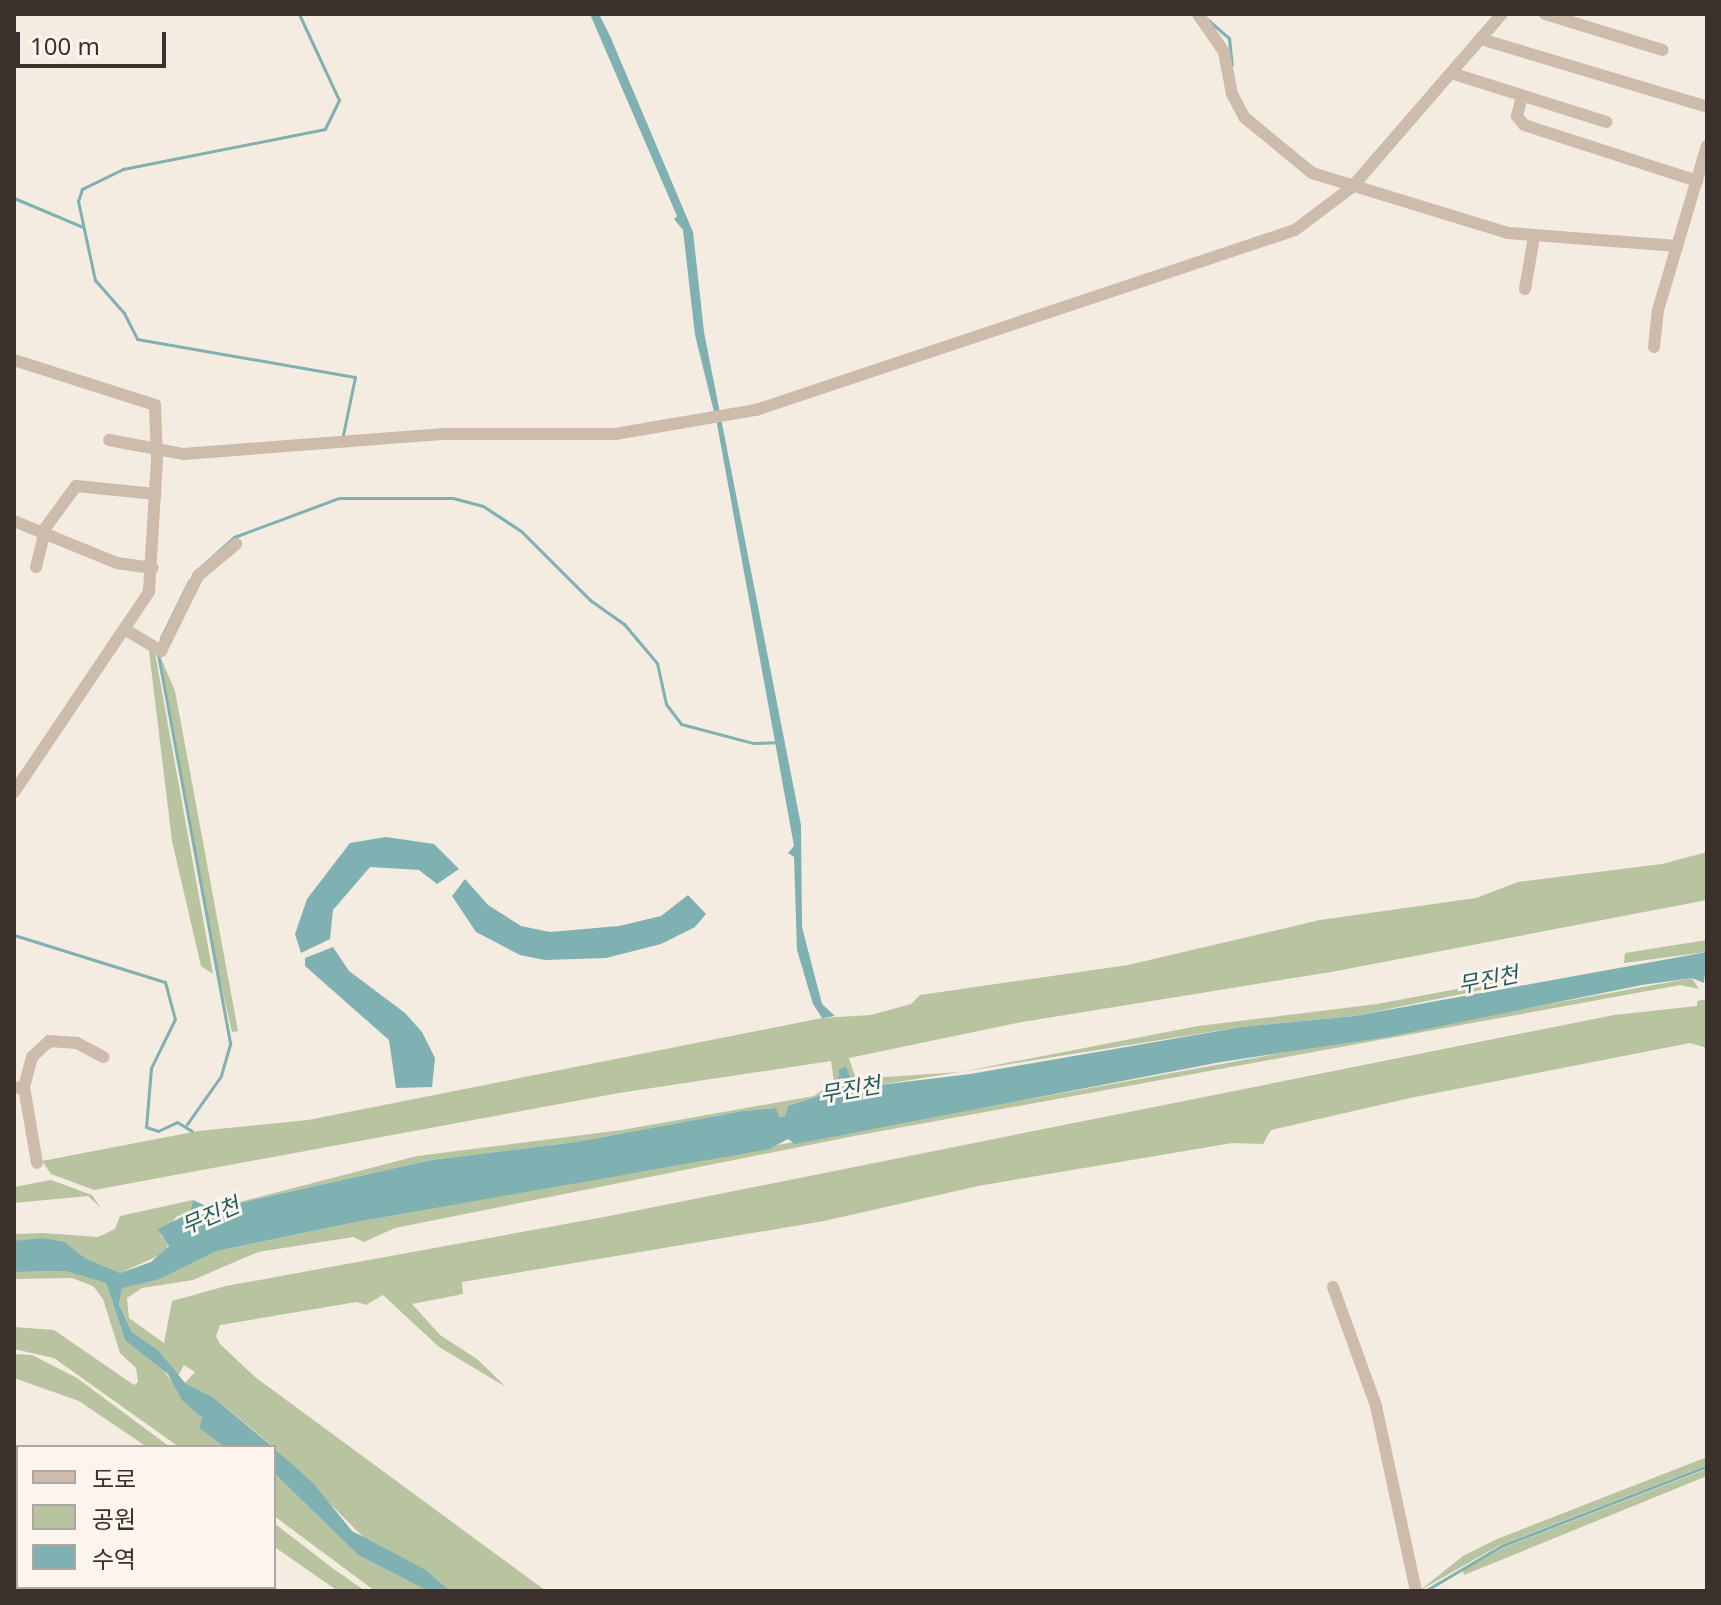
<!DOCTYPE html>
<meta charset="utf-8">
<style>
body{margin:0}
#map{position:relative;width:1721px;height:1605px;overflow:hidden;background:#f4ebe1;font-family:"Noto Sans","Noto Sans KR",sans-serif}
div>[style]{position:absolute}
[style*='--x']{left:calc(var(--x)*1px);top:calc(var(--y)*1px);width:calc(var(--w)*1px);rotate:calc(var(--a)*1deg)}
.green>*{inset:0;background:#b8c4a0}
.water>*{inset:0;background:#7fb0b2}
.stream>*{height:3px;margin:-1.5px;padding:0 1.5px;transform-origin:1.5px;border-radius:1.5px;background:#7fb0b2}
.minor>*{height:12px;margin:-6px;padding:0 6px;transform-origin:6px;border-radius:6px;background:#cdbbac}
span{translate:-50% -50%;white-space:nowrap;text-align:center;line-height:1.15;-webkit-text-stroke:6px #fbf5ee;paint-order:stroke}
.water-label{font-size:22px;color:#1f5a5e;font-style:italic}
.frame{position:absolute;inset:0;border:16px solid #3b302b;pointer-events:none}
.legend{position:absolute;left:16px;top:1445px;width:260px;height:144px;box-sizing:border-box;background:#fbf5ee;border:2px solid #aea6a0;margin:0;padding:10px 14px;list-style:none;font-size:24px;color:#3b302b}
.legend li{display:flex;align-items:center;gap:16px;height:40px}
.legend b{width:40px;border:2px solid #aea6a0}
.scale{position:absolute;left:16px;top:32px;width:150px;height:36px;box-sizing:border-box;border:4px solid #3b302b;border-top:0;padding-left:10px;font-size:24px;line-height:28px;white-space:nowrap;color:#3b302b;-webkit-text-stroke:6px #fbf5ee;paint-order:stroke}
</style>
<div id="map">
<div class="green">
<i style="clip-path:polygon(149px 651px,155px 653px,213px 974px,201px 966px,172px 841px)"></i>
<i style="clip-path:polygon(160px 656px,175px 691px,238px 1031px,232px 1032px,218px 972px)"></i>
<i style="clip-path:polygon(1707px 852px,1707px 900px,1331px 972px,1022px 1022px,849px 1058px,856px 1079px,960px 1072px,1198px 1026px,1377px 1004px,1500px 981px,1501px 986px,1354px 1016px,1242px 1027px,866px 1087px,855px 1088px,846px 1068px,839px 1069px,837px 1090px,788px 1106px,785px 1116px,779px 1117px,775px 1108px,743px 1111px,576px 1142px,431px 1160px,213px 1209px,417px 1156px,622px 1130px,814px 1096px,834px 1082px,831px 1061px,619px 1093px,94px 1190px,51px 1174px,42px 1161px,198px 1131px,308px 1120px,822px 1018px,871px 1015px,911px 1004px,920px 995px,1128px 965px,1320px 920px,1476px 898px,1518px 882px,1662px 864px)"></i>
<i style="clip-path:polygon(1707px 940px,1706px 952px,1624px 963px,1625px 953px)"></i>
<i style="clip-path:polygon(1692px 978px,1699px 989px,1680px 985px,854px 1136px,395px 1228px,364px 1242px,353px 1237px,258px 1252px,193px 1280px,142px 1288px,127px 1298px,129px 1318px,164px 1343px,172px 1301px,226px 1286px,604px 1217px,1614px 1015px,1697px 1006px,1697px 1001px,1707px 999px,1707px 1048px,1690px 1043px,1410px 1098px,1271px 1130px,1263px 1144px,1232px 1143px,978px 1186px,824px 1221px,462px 1282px,463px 1294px,412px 1304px,440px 1335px,477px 1359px,506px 1387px,439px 1347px,383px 1295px,366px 1305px,357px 1302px,220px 1325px,216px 1336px,220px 1344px,255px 1377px,546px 1591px,450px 1591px,426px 1570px,367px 1541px,274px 1447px,214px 1398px,185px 1383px,195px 1372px,184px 1365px,178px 1376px,158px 1350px,132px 1332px,119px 1303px,122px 1288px,131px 1282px,160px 1279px,217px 1251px,356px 1222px)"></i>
<i style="clip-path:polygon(51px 1180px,92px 1195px,100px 1207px,88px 1196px,14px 1203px,14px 1187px)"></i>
<i style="clip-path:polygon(193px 1200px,190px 1213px,177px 1216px,161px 1236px,169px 1241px,165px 1253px,120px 1273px,85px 1258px,65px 1242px,14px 1241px,14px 1234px,43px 1233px,98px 1237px,115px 1229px,120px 1216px)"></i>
<i style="clip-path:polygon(65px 1271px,106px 1283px,125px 1340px,156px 1361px,202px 1419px,199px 1428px,224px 1447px,179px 1447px,54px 1358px,14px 1349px,14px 1327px,54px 1330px,134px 1385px,138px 1382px,136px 1368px,120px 1353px,103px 1299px,93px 1286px,72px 1278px,14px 1279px,14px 1272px)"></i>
<i style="clip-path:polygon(14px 1354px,32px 1355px,77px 1378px,170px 1447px,147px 1447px,79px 1401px,14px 1378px)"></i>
<i style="clip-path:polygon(1707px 1457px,1707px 1465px,1500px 1545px,1419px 1591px,1463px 1556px,1497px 1539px)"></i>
<i style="clip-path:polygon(1707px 1469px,1707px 1476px,1464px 1575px,1462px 1570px,1503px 1548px)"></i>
<i style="clip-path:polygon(274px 1473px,358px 1555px,428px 1591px,375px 1591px,274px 1516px)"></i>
<i style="clip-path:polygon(274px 1523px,331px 1567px,365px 1591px,338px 1591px,276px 1548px)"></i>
</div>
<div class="water">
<i style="clip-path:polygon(590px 14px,599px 14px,610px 36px,693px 232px,704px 332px,801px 825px,802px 927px,822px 1004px,835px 1016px,822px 1018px,813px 1004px,797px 950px,794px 857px,788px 853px,794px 846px,717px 424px,695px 335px,683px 230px,674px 219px,677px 216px)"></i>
<i style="clip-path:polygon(386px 837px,434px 844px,459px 869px,437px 884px,419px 870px,370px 867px,333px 910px,330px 939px,301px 953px,295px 934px,307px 899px,350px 843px)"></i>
<i style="clip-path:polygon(465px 879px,488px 905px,521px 926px,550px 932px,619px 926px,661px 916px,688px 895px,706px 914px,695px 927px,661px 944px,606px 958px,545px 960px,520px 955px,476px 932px,452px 896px)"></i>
<i style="clip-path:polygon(333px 947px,349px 971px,405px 1013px,422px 1032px,435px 1058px,432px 1087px,396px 1088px,389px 1040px,305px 966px,305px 958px)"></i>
<i style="clip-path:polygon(1707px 952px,1704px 983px,1692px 978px,1642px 985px,1387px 1037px,1221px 1062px,795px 1144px,788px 1139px,769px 1149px,356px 1222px,217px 1251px,160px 1279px,122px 1288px,119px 1304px,132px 1332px,158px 1350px,185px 1383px,214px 1398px,273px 1447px,224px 1447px,199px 1428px,202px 1418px,182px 1400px,168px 1374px,125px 1340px,106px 1283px,65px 1271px,14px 1272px,14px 1241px,42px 1238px,65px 1242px,85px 1258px,120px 1273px,151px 1262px,169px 1246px,158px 1229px,190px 1213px,193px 1200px,213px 1209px,431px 1160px,576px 1142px,743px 1111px,776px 1108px,779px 1117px,785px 1116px,788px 1106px,837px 1090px,839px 1069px,846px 1067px,855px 1088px,970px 1074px,1242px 1027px,1354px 1016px)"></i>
<i style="clip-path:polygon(274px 1448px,314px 1484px,352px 1531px,426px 1570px,450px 1591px,428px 1591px,358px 1555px,274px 1473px)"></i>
</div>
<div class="stream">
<i style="--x:299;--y:14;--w:95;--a:65.1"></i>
<i style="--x:339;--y:100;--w:32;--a:116"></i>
<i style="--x:325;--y:129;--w:206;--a:168.8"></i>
<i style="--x:123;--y:169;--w:46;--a:154"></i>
<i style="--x:82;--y:189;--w:13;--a:108"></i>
<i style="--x:78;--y:201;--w:81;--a:77.9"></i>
<i style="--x:95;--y:280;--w:44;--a:48.7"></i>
<i style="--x:124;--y:313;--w:29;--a:63"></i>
<i style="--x:137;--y:339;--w:221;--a:9.9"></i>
<i style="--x:355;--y:377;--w:59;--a:101.7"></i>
<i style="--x:1207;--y:19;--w:29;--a:41"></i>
<i style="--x:1229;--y:38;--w:27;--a:84"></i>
<i style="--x:14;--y:198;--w:75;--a:22.8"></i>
<i style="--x:196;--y:571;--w:51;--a:-41.8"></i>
<i style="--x:234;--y:537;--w:112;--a:-20.4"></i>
<i style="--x:339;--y:498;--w:114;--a:0"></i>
<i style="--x:453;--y:498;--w:31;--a:15"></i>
<i style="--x:483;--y:506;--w:45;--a:33.3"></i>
<i style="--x:521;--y:531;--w:98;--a:45"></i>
<i style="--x:590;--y:600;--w:42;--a:35.2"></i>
<i style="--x:624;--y:624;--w:51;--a:49.8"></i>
<i style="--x:657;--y:663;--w:42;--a:77.6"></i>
<i style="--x:666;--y:704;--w:25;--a:53"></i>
<i style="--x:681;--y:724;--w:74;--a:14.8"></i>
<i style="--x:753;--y:743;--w:24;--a:-2"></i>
<i style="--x:161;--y:638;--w:64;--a:-63.8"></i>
<i style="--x:158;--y:654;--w:397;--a:79.5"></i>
<i style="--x:230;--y:1044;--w:33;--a:106"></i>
<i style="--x:221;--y:1076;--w:59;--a:125.3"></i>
<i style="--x:14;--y:935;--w:158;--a:17.3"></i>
<i style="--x:165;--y:982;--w:38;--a:75"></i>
<i style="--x:175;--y:1019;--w:55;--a:116.1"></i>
<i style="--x:151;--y:1068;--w:59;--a:94.8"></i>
<i style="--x:146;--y:1127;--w:13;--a:18"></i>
<i style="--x:158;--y:1131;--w:21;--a:-25"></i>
<i style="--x:177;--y:1122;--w:17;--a:31"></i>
<i style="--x:1425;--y:1591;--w:88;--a:-30.6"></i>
<i style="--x:1501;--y:1546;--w:221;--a:-21.2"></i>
</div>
<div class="minor">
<i style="--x:1198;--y:14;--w:46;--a:55.6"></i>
<i style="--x:1224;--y:52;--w:43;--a:79.2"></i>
<i style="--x:1232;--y:94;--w:26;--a:62"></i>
<i style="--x:1244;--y:117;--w:88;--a:39.5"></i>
<i style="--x:1312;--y:173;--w:205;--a:17"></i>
<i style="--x:1508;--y:233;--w:170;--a:4.4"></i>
<i style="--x:1545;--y:14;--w:123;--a:17"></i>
<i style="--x:1481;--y:39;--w:236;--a:16.7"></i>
<i style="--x:1451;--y:73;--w:163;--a:17.5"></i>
<i style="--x:1522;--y:96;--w:21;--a:104"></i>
<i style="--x:1517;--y:116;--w:11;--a:52"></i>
<i style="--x:1524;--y:125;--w:182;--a:17.9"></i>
<i style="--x:1525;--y:289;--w:53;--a:-80.2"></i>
<i style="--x:1654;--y:347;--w:37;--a:-84"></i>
<i style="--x:1658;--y:310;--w:171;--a:-73.4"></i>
<i style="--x:14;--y:360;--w:148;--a:17.7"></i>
<i style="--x:155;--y:405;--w:55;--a:87.9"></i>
<i style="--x:157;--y:460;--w:132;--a:93.5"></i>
<i style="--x:149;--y:592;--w:241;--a:124"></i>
<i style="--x:109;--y:440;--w:75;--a:10.7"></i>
<i style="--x:183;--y:454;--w:259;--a:-4.4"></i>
<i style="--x:441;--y:434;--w:174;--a:0"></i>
<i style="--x:615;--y:434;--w:143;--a:-9.7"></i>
<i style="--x:756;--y:410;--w:568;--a:-18.47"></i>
<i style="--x:1295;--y:230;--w:71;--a:-37"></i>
<i style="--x:1352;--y:187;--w:229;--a:-49.1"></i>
<i style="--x:14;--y:521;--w:111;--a:22.2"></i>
<i style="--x:117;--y:563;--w:36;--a:8"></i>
<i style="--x:36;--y:567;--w:41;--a:-76"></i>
<i style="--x:46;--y:527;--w:51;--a:-53.8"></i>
<i style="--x:76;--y:486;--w:80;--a:5.7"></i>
<i style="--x:126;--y:630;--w:41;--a:31"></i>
<i style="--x:161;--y:651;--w:84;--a:-63.7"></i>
<i style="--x:198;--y:576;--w:50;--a:-40.1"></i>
<i style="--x:24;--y:1087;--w:77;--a:80.3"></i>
<i style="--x:14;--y:1088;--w:10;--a:-6"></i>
<i style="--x:24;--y:1087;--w:31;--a:-75"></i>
<i style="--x:32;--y:1057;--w:23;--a:-43"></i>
<i style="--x:49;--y:1041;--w:28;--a:4"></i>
<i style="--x:77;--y:1043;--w:30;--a:28"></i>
<i style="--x:1333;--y:1287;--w:127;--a:70.1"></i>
<i style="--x:1376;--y:1406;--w:189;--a:77.8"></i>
</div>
<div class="water-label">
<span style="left:1488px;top:979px;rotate:-11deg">무진천</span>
<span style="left:850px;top:1089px;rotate:-10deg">무진천</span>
<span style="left:210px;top:1215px;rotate:-23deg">무진천</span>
</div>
<div class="frame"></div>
<ul class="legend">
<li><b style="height:10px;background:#cdbbac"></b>도로</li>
<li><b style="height:22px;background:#b8c4a0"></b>공원</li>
<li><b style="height:22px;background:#7fb0b2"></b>수역</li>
</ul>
<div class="scale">100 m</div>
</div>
